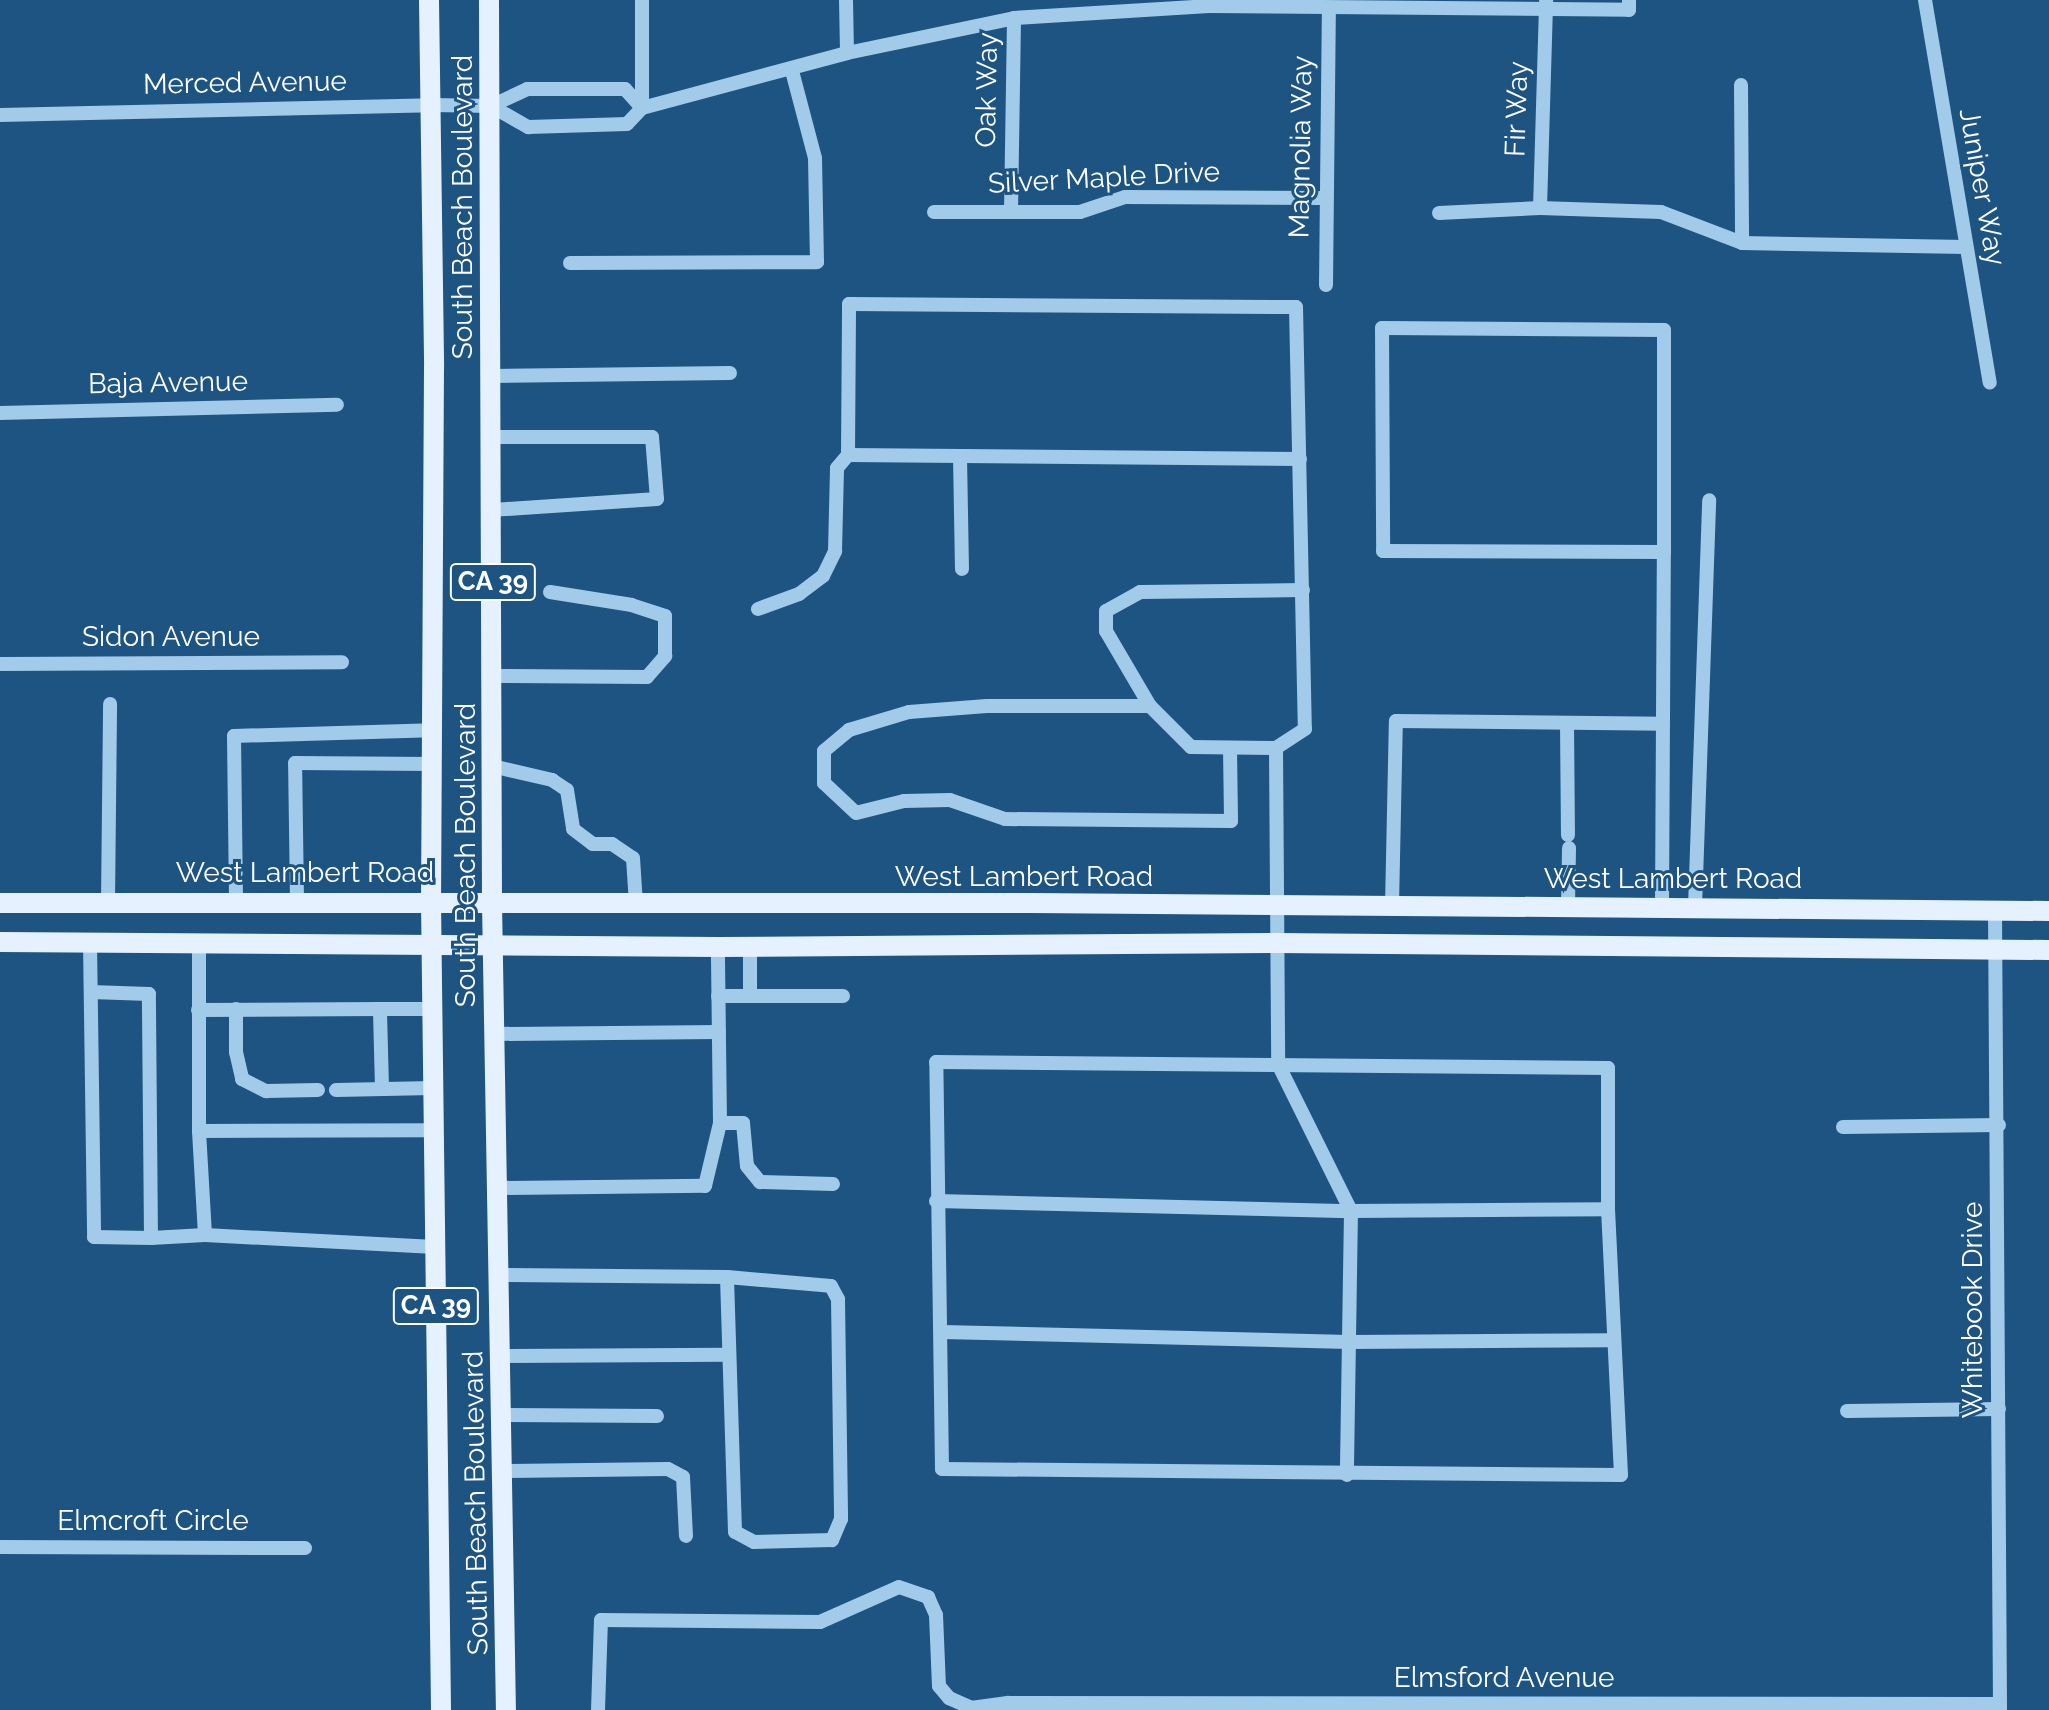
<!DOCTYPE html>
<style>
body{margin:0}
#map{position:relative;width:2049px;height:1710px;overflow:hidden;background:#1d5481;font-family:Raleway,sans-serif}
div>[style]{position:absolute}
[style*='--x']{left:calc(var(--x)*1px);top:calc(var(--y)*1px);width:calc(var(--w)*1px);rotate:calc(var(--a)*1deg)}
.minor>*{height:14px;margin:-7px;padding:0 7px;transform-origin:7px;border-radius:7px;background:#a2cae9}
.major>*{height:20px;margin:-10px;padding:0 10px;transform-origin:10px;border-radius:10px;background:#e5f1fe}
span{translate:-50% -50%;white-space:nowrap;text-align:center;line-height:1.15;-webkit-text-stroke:6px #1d5481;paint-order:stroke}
.shield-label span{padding:2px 6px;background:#1d5481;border:2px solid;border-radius:6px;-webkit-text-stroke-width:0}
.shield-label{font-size:26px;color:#fff;font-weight:700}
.street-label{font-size:28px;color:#fff}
</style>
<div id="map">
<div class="minor">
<i style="--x:642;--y:0;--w:108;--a:90"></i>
<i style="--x:846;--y:0;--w:53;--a:88.9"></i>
<i style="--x:1925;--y:0;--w:388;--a:80.4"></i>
<i style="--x:1741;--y:85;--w:158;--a:89.6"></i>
<i style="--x:491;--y:106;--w:40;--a:-25"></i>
<i style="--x:527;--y:89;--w:98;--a:0"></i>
<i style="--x:625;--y:89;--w:25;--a:48"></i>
<i style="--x:0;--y:115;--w:432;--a:-1.3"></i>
<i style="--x:432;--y:105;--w:59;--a:1"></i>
<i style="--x:491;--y:106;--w:43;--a:29.6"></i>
<i style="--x:528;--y:127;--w:99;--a:-1.7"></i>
<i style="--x:627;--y:124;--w:22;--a:-47"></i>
<i style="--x:642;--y:108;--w:212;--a:-15"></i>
<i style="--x:847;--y:53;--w:171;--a:-11.8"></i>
<i style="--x:1014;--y:18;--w:195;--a:-3.5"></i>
<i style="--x:1209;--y:6;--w:420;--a:0.5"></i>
<i style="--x:1629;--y:10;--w:10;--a:-90"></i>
<i style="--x:1540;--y:208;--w:208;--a:-88.3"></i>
<i style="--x:1011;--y:211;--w:193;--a:-89.1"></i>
<i style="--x:934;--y:212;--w:146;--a:0"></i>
<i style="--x:1080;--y:212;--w:47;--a:-18.4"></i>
<i style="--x:1125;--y:197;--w:199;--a:0.3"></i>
<i style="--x:1439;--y:213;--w:101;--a:-2.8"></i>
<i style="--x:1540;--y:208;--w:121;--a:1.9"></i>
<i style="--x:1661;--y:212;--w:87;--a:20.9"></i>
<i style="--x:1742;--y:243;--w:224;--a:1"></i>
<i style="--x:570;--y:263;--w:247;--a:-0.2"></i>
<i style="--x:817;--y:262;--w:104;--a:-91.1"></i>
<i style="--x:815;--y:158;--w:90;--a:-104.8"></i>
<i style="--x:1326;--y:285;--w:276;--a:-89.4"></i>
<i style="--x:493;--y:376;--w:237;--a:-0.7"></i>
<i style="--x:0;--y:413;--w:337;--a:-1.4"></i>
<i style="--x:493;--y:437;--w:159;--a:0"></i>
<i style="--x:652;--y:437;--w:62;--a:85.4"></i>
<i style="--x:657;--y:499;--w:164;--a:176.2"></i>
<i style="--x:848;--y:455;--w:452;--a:0.5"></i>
<i style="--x:960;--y:456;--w:113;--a:89"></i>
<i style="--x:758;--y:609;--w:44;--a:-20.1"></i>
<i style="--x:799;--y:594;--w:30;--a:-37"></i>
<i style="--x:823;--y:576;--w:28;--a:-64"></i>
<i style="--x:835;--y:551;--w:83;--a:-88.6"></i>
<i style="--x:837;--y:468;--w:17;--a:-50"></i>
<i style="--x:848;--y:455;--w:151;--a:-89.6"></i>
<i style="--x:849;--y:304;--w:447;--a:0.4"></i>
<i style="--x:1296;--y:307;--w:422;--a:88.8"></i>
<i style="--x:1305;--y:729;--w:35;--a:147"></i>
<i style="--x:1276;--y:748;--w:316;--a:89.6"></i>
<i style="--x:1278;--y:1064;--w:164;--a:63.6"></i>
<i style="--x:1351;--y:1211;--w:264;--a:90.9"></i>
<i style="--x:0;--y:664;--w:342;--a:-0.3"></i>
<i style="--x:493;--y:676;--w:154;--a:0.4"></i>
<i style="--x:647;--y:677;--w:28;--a:-49"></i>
<i style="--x:665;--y:656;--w:40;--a:-90"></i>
<i style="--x:665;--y:616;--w:35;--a:-162"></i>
<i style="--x:632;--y:605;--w:83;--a:-171"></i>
<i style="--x:1150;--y:706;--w:87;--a:-120.4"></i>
<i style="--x:1106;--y:631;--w:20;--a:-90"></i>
<i style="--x:1106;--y:611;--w:39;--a:-29"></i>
<i style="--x:1140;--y:592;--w:163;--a:-0.7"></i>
<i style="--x:1567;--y:723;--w:112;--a:89.5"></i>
<i style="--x:1230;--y:748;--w:73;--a:89.2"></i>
<i style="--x:1231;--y:821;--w:226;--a:-179.5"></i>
<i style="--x:1005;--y:819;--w:58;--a:-160.9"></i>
<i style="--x:950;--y:800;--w:46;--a:178.8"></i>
<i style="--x:904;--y:801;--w:49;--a:166"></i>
<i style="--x:856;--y:813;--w:44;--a:-136.8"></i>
<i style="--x:824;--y:783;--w:32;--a:-90"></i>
<i style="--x:824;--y:751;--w:33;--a:-40"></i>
<i style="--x:849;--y:730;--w:63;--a:-16.7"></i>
<i style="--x:909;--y:712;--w:78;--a:-4.4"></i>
<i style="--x:987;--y:706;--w:163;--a:0"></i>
<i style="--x:1150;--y:706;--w:58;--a:45"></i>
<i style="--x:1191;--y:747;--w:85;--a:0.7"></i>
<i style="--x:492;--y:766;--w:62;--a:13.1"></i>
<i style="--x:552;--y:780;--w:18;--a:34"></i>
<i style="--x:567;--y:790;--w:39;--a:81"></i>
<i style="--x:573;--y:829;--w:25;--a:37"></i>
<i style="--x:593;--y:844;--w:19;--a:0"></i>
<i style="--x:612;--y:844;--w:25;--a:34"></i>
<i style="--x:633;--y:858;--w:47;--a:86.3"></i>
<i style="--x:236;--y:900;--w:164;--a:-90.7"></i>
<i style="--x:234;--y:736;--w:197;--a:-1.7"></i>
<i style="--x:297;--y:900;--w:137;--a:-90.8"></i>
<i style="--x:295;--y:763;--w:136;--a:0.4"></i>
<i style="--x:108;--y:903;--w:199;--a:-89.4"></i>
<i style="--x:1392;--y:906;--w:185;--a:-88.8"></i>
<i style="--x:1396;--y:721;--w:267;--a:0.6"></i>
<i style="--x:1568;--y:906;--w:58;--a:-89"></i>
<i style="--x:1662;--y:907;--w:355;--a:-89.7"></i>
<i style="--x:1664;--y:552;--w:222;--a:-90"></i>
<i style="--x:1664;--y:330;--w:282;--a:-179.6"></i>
<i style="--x:1382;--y:328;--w:223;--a:89.7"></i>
<i style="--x:1383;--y:551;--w:281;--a:0.2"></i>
<i style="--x:1695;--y:907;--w:407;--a:-88"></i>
<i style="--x:1995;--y:910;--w:800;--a:89.64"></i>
<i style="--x:90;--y:942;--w:295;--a:89.2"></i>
<i style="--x:94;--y:1237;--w:57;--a:1"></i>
<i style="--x:151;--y:1238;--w:244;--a:-90.5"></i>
<i style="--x:149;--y:994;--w:58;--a:-178"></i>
<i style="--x:199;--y:942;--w:189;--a:90"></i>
<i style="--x:199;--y:1131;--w:235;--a:-0.2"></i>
<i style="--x:750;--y:947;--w:49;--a:90"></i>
<i style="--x:718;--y:996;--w:125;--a:0"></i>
<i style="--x:236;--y:1009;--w:43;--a:90"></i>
<i style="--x:236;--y:1052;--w:28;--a:77"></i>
<i style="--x:242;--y:1079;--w:27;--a:27"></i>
<i style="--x:266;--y:1091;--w:52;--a:-1.1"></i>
<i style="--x:198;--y:1010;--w:182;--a:-0.3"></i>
<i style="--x:495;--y:1034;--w:224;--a:-0.5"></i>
<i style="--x:936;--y:1062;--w:672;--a:0.51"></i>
<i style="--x:1608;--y:1068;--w:141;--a:90"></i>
<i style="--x:1608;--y:1209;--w:266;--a:87.2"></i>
<i style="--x:1621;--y:1475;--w:679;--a:-179.49"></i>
<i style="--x:942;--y:1469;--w:407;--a:-90.8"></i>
<i style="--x:382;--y:1088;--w:79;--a:-91.5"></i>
<i style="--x:380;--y:1009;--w:52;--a:0"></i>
<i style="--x:336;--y:1090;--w:97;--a:-1.2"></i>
<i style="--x:720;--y:1123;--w:23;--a:0"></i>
<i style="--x:743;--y:1123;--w:43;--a:84.7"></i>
<i style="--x:747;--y:1166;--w:21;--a:51"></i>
<i style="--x:760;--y:1182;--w:73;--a:1.6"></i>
<i style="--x:1843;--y:1127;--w:156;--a:-0.7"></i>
<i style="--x:199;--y:1131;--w:104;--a:86.7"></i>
<i style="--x:205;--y:1235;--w:230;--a:3"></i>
<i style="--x:498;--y:1188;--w:207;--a:-0.6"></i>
<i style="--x:705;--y:1186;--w:65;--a:-76.6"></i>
<i style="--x:720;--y:1123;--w:176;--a:-90.7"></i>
<i style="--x:936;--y:1201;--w:415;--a:1.4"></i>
<i style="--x:1351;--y:1211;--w:257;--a:-0.4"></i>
<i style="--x:151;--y:1238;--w:54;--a:-3.2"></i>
<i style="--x:500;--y:1275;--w:227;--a:0.5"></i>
<i style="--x:727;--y:1277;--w:104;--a:4.9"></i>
<i style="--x:831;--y:1286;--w:15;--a:62"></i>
<i style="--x:838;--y:1299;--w:220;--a:89.2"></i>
<i style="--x:841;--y:1519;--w:23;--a:113"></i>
<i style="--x:832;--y:1540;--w:78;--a:178.5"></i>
<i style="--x:754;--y:1542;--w:21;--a:-152"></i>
<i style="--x:735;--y:1532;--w:255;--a:-91.8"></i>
<i style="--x:942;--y:1332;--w:407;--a:1.4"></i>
<i style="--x:1349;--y:1342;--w:264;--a:-0.4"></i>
<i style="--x:503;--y:1356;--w:223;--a:-0.3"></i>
<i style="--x:1847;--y:1411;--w:152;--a:-0.8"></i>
<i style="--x:504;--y:1415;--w:153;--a:0.4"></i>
<i style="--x:504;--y:1471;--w:164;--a:-0.7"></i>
<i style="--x:668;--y:1469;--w:17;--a:28"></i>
<i style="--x:683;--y:1477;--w:59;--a:87.1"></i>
<i style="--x:0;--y:1547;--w:305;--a:0.2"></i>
<i style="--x:598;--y:1710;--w:90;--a:-88.1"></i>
<i style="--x:601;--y:1620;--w:219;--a:0.5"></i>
<i style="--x:820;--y:1622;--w:86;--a:-23.9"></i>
<i style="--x:899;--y:1587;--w:31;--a:19"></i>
<i style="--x:928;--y:1597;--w:20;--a:66"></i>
<i style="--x:936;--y:1615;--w:71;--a:87.6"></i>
<i style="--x:939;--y:1686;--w:16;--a:50"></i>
<i style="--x:949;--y:1698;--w:24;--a:24"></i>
<i style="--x:971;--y:1708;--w:37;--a:-8"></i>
<i style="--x:1008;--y:1703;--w:991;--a:0.06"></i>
</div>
<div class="major">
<i style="--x:429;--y:0;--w:367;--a:89.2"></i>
<i style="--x:434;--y:367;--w:535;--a:90.32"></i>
<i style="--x:431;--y:902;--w:808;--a:89.29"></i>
<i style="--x:489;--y:0;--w:903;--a:89.81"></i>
<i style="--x:492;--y:903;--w:807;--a:89.01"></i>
<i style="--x:0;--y:903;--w:1031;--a:0"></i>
<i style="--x:1031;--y:903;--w:1018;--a:0.45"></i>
<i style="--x:0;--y:942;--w:718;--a:0.4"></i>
<i style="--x:718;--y:947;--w:558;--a:-0.41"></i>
<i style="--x:1276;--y:943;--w:773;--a:0.52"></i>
</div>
<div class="shield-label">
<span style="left:493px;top:582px">CA 39</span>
<span style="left:436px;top:1306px">CA 39</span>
</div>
<div class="street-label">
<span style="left:245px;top:83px;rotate:-1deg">Merced Avenue</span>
<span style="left:987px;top:90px;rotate:-89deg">Oak Way</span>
<span style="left:1517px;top:109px;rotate:-88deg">Fir Way</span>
<span style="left:1301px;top:147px;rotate:-89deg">Magnolia Way</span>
<span style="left:1104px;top:178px;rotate:-3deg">Silver Maple Drive</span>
<span style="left:1982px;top:187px;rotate:80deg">Juniper Way</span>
<span style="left:463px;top:207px;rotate:-90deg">South Beach Boulevard</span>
<span style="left:168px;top:383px;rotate:-1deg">Baja Avenue</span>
<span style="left:171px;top:637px">Sidon Avenue</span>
<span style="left:466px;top:855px;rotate:-90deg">South Beach Boulevard</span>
<span style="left:305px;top:873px">West Lambert Road</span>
<span style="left:1024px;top:877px">West Lambert Road</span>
<span style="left:1673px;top:879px">West Lambert Road</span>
<span style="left:1973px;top:1310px;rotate:-90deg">Whitebook Drive</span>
<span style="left:476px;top:1503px;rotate:-91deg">South Beach Boulevard</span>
<span style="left:153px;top:1521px">Elmcroft Circle</span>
<span style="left:1504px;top:1678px">Elmsford Avenue</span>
</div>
</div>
